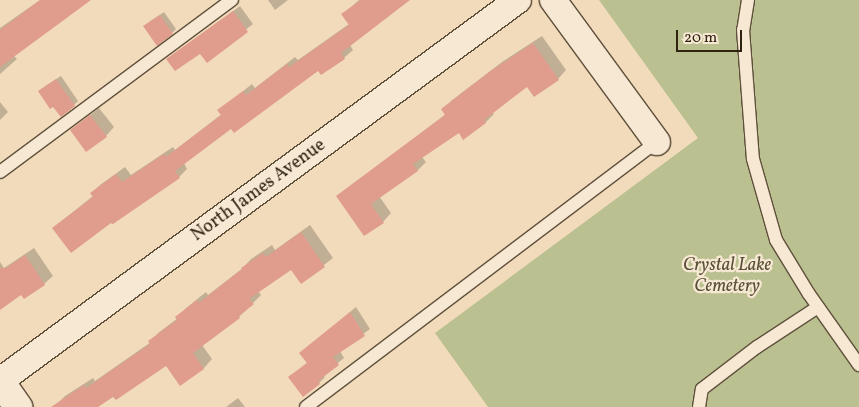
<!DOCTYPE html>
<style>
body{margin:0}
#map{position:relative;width:859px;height:407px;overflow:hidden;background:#f2dbbb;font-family:Vollkorn,serif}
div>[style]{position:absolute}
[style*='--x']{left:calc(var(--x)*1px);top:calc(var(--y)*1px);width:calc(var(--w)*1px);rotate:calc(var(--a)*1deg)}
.green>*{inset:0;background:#bac090}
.shadow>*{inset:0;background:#0003}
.building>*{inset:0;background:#e09c8d}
.roads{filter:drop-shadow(1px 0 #5f503c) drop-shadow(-1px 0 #5f503c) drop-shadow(0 1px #5f503c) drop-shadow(0 -1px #5f503c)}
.lane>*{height:12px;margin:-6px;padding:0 6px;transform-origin:6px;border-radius:6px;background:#f7e8d3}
.street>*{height:26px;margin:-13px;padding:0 13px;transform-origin:13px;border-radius:13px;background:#f7e8d3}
.secondary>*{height:28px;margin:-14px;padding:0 14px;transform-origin:14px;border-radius:14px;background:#f7e8d3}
span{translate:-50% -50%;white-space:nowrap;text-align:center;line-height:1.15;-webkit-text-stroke:4.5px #f7e8d3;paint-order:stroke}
.street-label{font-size:18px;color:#2e2211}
.park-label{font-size:18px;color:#585137;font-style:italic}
.scale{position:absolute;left:676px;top:30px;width:66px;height:22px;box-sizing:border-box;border:2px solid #2e2211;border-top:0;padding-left:6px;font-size:15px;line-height:18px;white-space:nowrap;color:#2e2211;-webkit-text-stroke:4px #f7e8d3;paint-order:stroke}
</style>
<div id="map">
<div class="green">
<i style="clip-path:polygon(599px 0,859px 0,859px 407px,488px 407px,435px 333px,698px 138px)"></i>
</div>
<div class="shadow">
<i style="clip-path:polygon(40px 0,89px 0,13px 55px,17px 59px,0 74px,0 28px)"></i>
<i style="clip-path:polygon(268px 0,288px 0,275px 10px)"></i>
<i style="clip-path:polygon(359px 0,407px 0,350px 45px,353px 50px,344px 58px,322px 73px,319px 69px,232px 127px,184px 163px,187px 169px,179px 177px,113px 223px,53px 228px,93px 196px,92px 193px,100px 185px,125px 167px,131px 175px,173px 147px,175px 150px,222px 114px,219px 110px,252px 84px,255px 88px,295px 57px,298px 60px,349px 24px,342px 15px)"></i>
<i style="clip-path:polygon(240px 6px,253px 24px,207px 61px,201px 53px,168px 59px)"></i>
<i style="clip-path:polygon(164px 12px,176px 29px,172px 33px,149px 22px)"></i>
<i style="clip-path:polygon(542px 36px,566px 70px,558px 79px,527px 85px,492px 112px,494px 114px,486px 122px,464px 138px,459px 132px,422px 157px,426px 162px,418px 170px,379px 196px,391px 213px,383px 222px,338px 196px,446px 114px,451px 101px,502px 62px)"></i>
<i style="clip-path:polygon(61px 76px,78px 101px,74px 105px,54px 105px,44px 87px)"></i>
<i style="clip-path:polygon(0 102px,8px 112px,0 120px)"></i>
<i style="clip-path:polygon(99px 108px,114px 127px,106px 136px,72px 130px)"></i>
<i style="clip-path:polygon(310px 225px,333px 258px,302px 282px,292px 268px,258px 291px,261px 295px,239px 317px,202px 345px,212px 359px,204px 368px,180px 384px,166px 364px,95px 407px,58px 407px,57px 404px,65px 396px,93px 378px,95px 381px,151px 342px,158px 333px,178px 318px,185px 309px,206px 292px,208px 295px,243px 268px,251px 259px,272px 245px,275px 250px)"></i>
<i style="clip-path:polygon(34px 248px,53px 276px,44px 284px,22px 293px,0 308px,0 262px,4px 268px)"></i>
<i style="clip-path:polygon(356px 307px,370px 329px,340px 351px,344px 358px,323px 375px,325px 377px,319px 383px,290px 377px,308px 362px,307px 348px)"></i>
<i style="clip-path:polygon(238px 398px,245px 407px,226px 407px)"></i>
</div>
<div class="building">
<i style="clip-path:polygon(40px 0,91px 0,0 67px,0 30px)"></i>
<i style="clip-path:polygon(361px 0,410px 0,341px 53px,345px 59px,321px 75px,318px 71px,234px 133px,231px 129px,175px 171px,180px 178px,113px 224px,111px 223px,71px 253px,52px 228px,93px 197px,90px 193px,116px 174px,122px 182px,164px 154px,166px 157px,221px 115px,217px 110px,243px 91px,246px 95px,287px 64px,289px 67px,349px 25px,341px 14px)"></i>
<i style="clip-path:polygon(233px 11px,248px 32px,207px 63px,200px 54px,175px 71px,166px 59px)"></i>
<i style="clip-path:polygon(160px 15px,173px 34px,157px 46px,143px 26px)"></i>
<i style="clip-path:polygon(533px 43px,559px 80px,534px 97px,527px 87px,484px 120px,486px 123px,463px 140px,459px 133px,413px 164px,418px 171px,371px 204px,384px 223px,364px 236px,336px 196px,445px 115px,441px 109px,492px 70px)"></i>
<i style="clip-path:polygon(56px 79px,75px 106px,61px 117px,53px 107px,50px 109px,38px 91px)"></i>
<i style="clip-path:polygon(90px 115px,107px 137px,86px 152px,70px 130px)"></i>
<i style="clip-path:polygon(301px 232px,325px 267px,301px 284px,291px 270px,249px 299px,254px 304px,239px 316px,240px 318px,193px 353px,204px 369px,180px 386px,166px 366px,116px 400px,113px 397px,98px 407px,51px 407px,84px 385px,86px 388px,150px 344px,148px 341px,177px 320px,175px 317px,197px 300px,199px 303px,242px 269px,241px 268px,263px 253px,266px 257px)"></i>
<i style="clip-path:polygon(25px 255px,45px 285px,24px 299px,21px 295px,0 310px,0 268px,6px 268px)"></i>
<i style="clip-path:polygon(350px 312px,365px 336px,333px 357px,339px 365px,318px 381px,320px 384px,303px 397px,288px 377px,307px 363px,299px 353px)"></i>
</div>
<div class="roads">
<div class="lane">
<i style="--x:748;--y:0;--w:30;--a:99"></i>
<i style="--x:743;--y:30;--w:129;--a:85.6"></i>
<i style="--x:753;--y:159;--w:84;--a:74.1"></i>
<i style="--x:776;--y:240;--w:63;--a:58.6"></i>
<i style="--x:809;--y:294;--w:87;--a:54.8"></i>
<i style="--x:0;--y:172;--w:289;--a:-36.6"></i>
<i style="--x:306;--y:407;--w:440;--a:-37.1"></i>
<i style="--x:699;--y:407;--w:18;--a:-81"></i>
<i style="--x:702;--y:389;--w:69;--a:-37.4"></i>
<i style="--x:757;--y:347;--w:73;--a:-33.3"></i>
</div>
<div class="street">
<i style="--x:553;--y:0;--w:176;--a:53.8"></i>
<i style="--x:0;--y:381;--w:643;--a:-36.34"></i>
</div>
<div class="secondary">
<i style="--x:0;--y:381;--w:32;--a:55"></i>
</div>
</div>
<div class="street-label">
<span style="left:259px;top:191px;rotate:-36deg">North James Avenue</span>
</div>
<div class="park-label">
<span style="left:727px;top:277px">Crystal Lake<br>Cemetery</span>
</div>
<div class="scale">20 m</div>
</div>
